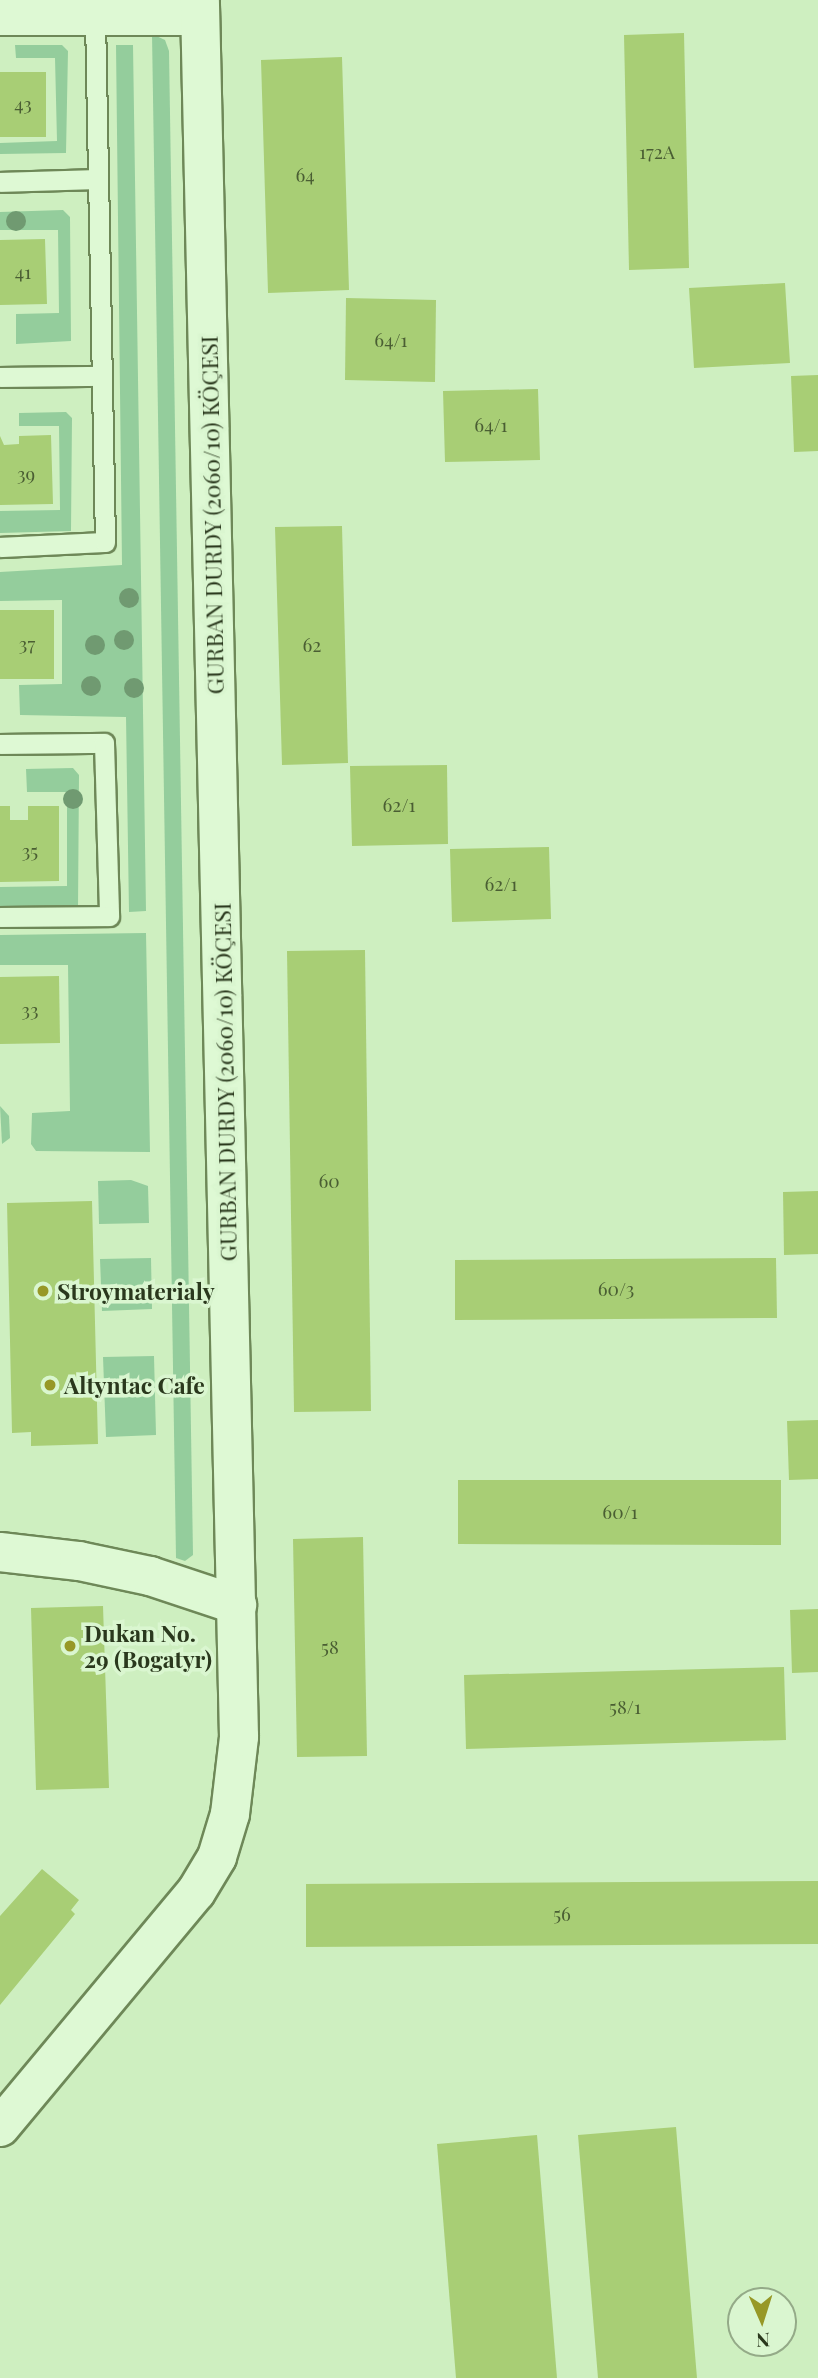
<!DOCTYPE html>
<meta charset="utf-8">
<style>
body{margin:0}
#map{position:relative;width:818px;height:2378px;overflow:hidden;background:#ceefc0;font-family:"Playfair Display",serif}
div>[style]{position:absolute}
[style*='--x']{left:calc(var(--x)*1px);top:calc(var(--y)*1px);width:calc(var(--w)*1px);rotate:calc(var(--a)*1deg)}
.green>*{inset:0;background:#94cd9c}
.building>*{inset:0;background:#a8ce75}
.roads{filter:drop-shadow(2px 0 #6e8858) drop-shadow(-2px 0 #6e8858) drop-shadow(0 2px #6e8858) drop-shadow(0 -2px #6e8858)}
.lane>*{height:19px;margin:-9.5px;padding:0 9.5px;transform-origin:9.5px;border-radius:9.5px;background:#def9d4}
.street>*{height:38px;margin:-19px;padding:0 19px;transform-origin:19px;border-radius:19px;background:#def9d4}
.trees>*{width:20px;height:20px;margin:-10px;border-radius:50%;background:#709a71}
.dots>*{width:19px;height:19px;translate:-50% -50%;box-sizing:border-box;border:4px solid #daf6d0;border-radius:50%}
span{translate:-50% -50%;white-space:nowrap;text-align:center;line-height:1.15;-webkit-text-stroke:7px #daf6d0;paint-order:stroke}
.number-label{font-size:19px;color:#4a5e33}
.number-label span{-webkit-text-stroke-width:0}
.street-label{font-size:23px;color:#2a381d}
.poi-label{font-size:23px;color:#2a381d;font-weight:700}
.left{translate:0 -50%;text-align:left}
.north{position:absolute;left:727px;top:2287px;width:70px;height:70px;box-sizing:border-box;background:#daf6d0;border:2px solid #94aa88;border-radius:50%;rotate:177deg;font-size:19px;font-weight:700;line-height:28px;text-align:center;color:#2a381d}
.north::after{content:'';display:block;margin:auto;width:24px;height:32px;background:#979827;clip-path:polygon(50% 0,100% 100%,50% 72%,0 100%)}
</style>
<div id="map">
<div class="green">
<i style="clip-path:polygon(152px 34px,165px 40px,169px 51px,193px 1555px,185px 1561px,176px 1558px)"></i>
<i style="clip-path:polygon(15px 45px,62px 45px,68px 51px,66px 153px,0 154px,0 143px,57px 141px,55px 58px,16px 58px)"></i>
<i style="clip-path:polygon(116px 45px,133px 45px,146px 911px,129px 912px,126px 717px,20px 715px,19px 685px,62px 684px,62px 600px,0 601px,0 572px,122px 565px)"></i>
<i style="clip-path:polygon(63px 210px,70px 217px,71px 341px,16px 344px,16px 314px,59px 313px,58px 230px,0 230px,0 212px)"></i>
<i style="clip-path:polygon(66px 412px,72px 418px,71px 531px,0 533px,0 511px,60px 510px,59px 426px,19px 426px,19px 413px)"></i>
<i style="clip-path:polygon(73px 768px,79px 775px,78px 908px,0 910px,0 887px,67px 886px,67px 792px,27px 792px,26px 769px)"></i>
<i style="clip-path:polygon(146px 933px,150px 1152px,36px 1151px,31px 1144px,32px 1113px,70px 1111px,68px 965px,0 965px,0 935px)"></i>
<i style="clip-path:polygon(0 1106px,9px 1116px,10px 1138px,2px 1144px)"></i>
<i style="clip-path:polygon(131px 1180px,148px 1186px,149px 1223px,99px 1224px,98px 1181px)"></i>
<i style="clip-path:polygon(151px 1258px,152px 1309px,102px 1311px,100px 1259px)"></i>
<i style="clip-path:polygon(154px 1356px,156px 1435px,106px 1437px,103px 1357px)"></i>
</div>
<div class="building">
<i style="clip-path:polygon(684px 33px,689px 268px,629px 270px,624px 35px)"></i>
<i style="clip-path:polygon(342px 57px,349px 290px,268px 293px,261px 60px)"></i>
<i style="clip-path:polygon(0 72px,46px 72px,46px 137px,0 137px)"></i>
<i style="clip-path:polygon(45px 239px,47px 304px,0 305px,0 240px)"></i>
<i style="clip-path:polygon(785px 283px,790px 363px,694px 368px,689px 288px)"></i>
<i style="clip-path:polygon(346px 298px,436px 300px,435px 382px,345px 380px)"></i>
<i style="clip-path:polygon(818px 375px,818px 451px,794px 452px,791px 376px)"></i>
<i style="clip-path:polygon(538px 389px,540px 460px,445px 462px,443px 391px)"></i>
<i style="clip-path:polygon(51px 435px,53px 504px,0 505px,0 436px,4px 445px,19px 444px,19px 436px)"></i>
<i style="clip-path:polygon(342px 526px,348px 763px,282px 765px,275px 527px)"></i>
<i style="clip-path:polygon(0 610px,54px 610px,54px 679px,0 679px)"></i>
<i style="clip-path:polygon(447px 765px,448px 844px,352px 846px,350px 766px)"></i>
<i style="clip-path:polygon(0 806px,10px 806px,10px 820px,28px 820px,28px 806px,59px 806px,59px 881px,0 882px)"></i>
<i style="clip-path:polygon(549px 847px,551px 919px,452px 922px,450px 849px)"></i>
<i style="clip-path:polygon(365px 950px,371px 1411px,294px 1412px,287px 951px)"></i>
<i style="clip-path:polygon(59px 976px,60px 1043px,0 1044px,0 977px)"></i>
<i style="clip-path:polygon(818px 1191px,818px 1254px,784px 1255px,783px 1192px)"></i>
<i style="clip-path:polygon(92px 1201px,98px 1444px,31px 1446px,31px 1432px,12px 1433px,7px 1203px)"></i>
<i style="clip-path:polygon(776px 1258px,777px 1318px,455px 1320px,455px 1260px)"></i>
<i style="clip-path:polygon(818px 1420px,818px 1479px,789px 1480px,787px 1421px)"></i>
<i style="clip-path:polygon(458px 1480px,781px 1480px,781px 1545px,458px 1544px)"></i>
<i style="clip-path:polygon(363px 1537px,367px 1756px,297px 1757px,293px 1539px)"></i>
<i style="clip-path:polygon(103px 1606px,109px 1788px,36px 1790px,31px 1608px)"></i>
<i style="clip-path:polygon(818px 1609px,818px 1672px,792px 1673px,790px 1610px)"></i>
<i style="clip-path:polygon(784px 1667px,786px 1740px,466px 1749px,464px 1675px)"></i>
<i style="clip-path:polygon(42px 1869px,79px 1900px,71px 1910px,75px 1914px,0 2005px,0 1916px)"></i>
<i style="clip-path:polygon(818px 1881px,818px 1944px,306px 1947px,306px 1884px)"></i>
<i style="clip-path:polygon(676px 2127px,697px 2378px,598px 2378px,578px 2135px)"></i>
<i style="clip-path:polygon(537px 2135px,557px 2378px,456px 2378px,437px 2144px)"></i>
</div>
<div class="roads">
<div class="lane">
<i style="--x:0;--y:182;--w:97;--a:-1.8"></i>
<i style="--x:0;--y:377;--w:100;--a:-0.6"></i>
<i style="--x:0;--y:547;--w:105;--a:-2.7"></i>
<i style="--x:105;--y:542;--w:527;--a:-91.09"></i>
<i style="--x:0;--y:744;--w:104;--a:-0.6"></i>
<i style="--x:104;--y:743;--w:173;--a:88.3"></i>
<i style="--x:109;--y:916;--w:109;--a:179.5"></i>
</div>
<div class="street">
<i style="--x:0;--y:16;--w:200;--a:0"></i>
<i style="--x:0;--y:1552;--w:80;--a:6.5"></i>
<i style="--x:79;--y:1561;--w:73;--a:11.9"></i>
<i style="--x:150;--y:1576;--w:92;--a:18.4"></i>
<i style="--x:0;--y:2127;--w:306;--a:-50.2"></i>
<i style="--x:196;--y:1892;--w:41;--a:-59"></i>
<i style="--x:217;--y:1857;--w:45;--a:-73.2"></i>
<i style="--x:230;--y:1814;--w:78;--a:-83.3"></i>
<i style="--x:239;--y:1737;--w:1737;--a:-91.29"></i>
</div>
</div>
<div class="trees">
<i style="left:16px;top:221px"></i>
<i style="left:129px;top:598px"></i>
<i style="left:124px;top:640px"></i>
<i style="left:95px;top:645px"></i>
<i style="left:91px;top:686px"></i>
<i style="left:134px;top:688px"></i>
<i style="left:73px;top:799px"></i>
</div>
<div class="dots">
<i style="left:43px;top:1291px;background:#979827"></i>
<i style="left:50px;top:1385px;background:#979827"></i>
<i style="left:70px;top:1646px;background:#979827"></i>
</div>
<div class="number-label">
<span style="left:23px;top:104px">43</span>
<span style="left:657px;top:152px">172A</span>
<span style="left:305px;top:175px">64</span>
<span style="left:23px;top:272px">41</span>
<span style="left:391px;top:340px">64/1</span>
<span style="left:491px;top:425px">64/1</span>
<span style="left:26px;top:474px">39</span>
<span style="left:27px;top:644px">37</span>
<span style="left:312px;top:645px">62</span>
<span style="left:399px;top:805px">62/1</span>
<span style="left:30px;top:851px">35</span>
<span style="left:501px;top:884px">62/1</span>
<span style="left:30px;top:1010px">33</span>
<span style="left:329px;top:1181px">60</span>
<span style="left:616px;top:1289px">60/3</span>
<span style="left:620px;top:1512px">60/1</span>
<span style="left:330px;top:1647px">58</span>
<span style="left:625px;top:1707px">58/1</span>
<span style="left:562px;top:1914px">56</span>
</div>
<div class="street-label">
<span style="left:212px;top:515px;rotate:-91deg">GURBAN DURDY (2060/10) KÖÇESI</span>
<span style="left:225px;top:1082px;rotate:-91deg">GURBAN DURDY (2060/10) KÖÇESI</span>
</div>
<div class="poi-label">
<span class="left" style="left:57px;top:1291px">Stroymaterialy</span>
<span class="left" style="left:64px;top:1385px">Altyntac Cafe</span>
<span class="left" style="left:84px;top:1646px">Dukan No.<br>29 (Bogatyr)</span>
</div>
<div class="north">N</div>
</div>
